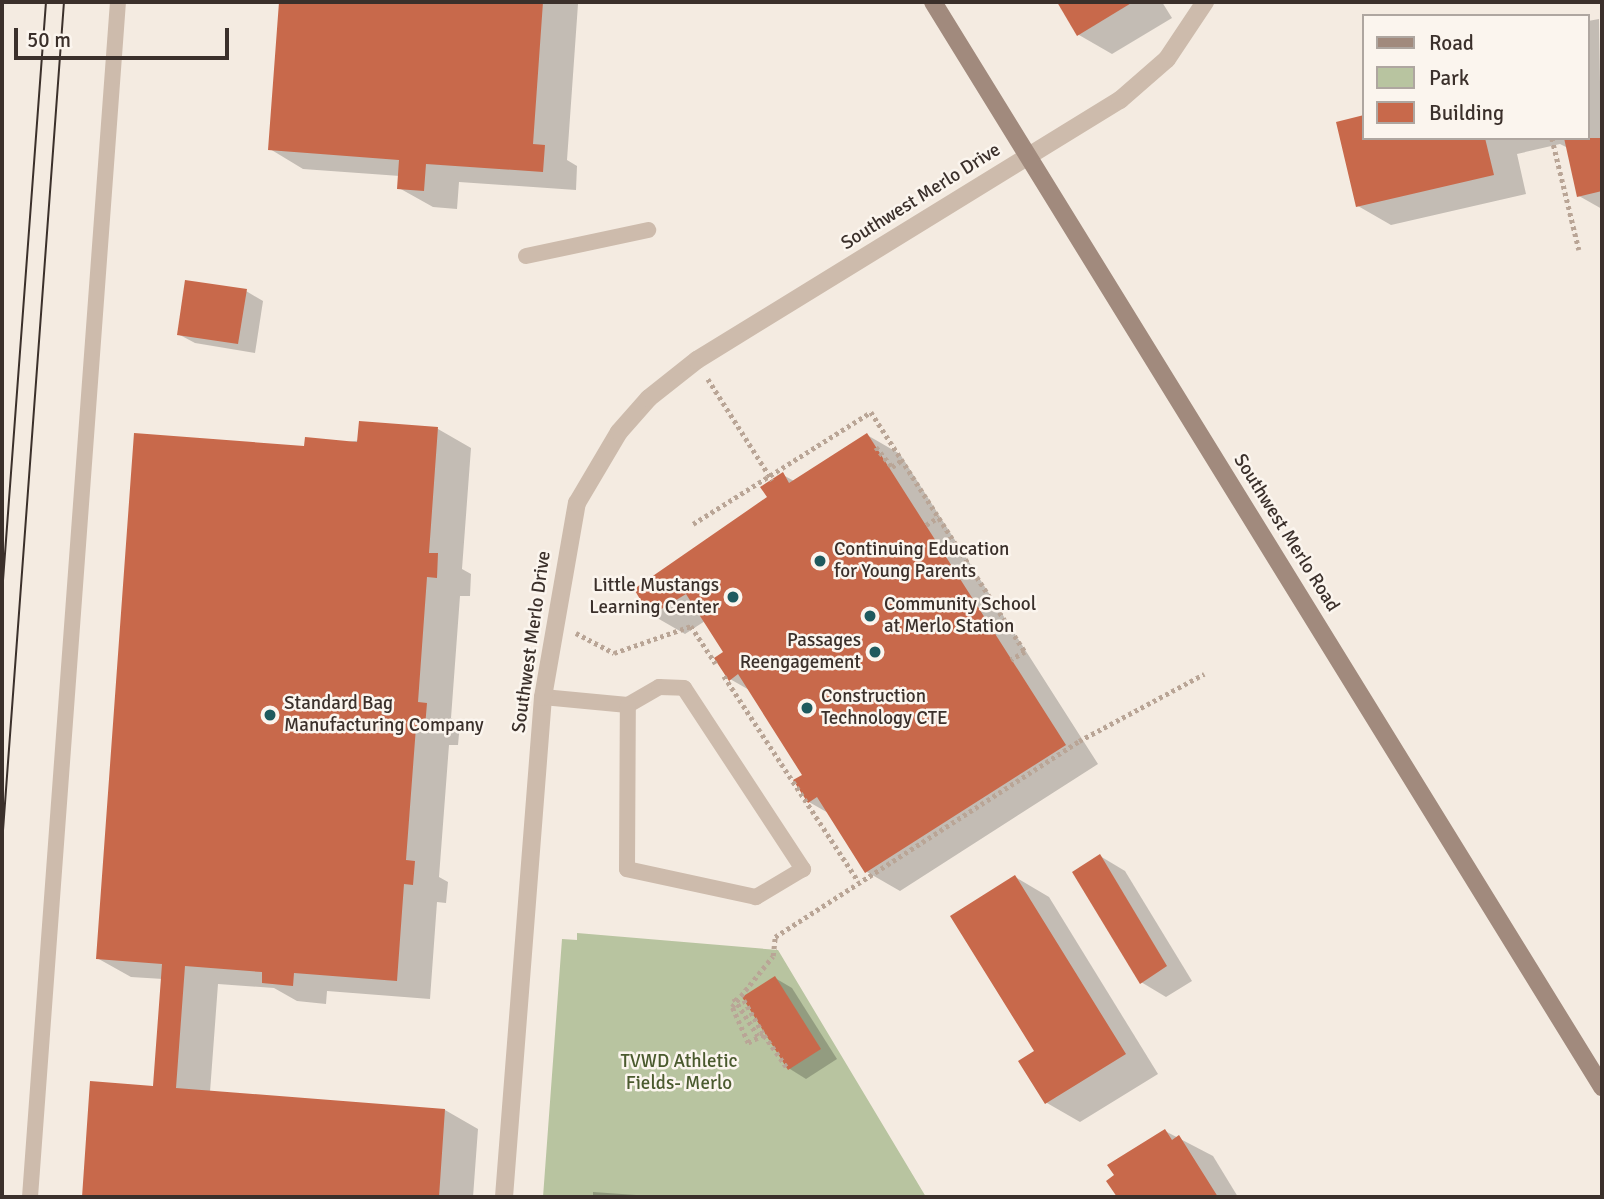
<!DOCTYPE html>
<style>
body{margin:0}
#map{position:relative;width:1604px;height:1199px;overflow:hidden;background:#f4ebe1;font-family:Signika,sans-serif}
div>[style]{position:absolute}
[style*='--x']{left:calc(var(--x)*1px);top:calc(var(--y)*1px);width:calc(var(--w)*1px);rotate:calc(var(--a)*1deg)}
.green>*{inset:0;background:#b8c4a0}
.shadow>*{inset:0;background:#0003}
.building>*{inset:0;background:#c8694b}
.path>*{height:4.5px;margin-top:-2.25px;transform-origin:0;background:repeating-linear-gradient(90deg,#b9a596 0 3.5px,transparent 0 7px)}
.lane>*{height:16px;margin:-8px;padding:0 8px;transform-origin:8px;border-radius:8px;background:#cdbbac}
.street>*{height:18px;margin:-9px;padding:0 9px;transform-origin:9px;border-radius:9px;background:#cdbbac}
.secondary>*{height:18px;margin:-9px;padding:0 9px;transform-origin:9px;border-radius:9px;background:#a18a7d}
.tram>*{height:2px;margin:-1px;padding:0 1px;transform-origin:1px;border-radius:1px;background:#3b302b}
.dots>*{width:19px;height:19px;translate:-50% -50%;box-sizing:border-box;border:4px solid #fbf5ee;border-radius:50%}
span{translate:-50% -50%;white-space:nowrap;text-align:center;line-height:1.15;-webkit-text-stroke:5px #fbf5ee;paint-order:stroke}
.street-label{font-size:19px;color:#3b302b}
.poi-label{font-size:19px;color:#3b302b}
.left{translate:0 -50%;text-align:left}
.right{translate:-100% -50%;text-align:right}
.park-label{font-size:19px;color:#4a5a2e}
.frame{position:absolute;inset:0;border:4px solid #3b302b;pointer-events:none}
.legend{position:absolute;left:1362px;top:14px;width:228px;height:126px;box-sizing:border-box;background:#fbf5ee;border:2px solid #aea6a0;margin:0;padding:9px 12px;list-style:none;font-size:21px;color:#3b302b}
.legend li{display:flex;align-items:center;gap:14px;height:35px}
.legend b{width:35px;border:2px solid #aea6a0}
.scale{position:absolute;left:14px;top:28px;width:215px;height:32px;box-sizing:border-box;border:4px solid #3b302b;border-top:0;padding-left:9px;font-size:21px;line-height:24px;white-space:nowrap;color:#3b302b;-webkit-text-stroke:5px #fbf5ee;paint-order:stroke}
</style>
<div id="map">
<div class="green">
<i style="clip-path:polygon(577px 933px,778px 950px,926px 1197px,543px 1197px,562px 939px,577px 940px)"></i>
</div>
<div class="shadow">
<i style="clip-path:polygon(281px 2px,588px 2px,578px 4px,567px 160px,577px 166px,576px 190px,459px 182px,457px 209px,433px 207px,399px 188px,400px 176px,303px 169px,270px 149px)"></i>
<i style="clip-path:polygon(1059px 2px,1162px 2px,1172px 18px,1112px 54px,1079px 35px)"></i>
<i style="clip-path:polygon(1599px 19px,1602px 209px,1579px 196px,1568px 148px,1560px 144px,1517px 154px,1526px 194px,1391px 225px,1358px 206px,1338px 123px,1364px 117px,1364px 138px,1588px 138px,1588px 21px)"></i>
<i style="clip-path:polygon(246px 291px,263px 301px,255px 353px,195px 343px,178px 334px)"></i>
<i style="clip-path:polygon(438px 429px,471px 448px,462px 569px,471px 574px,470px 596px,460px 596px,451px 718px,460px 723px,458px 745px,449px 745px,439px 877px,448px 882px,446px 903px,437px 902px,430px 999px,327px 991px,326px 1004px,297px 1001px,274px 988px,218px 984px,210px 1092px,445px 1110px,478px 1129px,473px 1197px,83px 1197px,92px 1083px,155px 1088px,163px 979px,131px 977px,97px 958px,306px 448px)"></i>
<i style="clip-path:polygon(867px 435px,900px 454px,1098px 764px,900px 891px,867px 872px,830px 814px,809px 802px,805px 775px,751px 691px,730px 679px,726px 653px,705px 621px,685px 634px,652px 615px,769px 497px,783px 475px,794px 481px)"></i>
<i style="clip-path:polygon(1100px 856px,1125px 871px,1192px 981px,1166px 997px,1141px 982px)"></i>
<i style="clip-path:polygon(1015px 877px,1049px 897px,1158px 1074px,1080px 1122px,1047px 1103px)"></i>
<i style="clip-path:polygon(775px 978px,792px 988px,837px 1059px,806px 1079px,790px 1069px)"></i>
<i style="clip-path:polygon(1165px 1131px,1213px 1156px,1238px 1197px,1119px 1197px,1109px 1181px)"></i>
<i style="clip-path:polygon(593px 1192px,665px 1197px,593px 1197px)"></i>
</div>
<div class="building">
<i style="clip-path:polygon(279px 2px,543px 2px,533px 144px,545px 145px,543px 172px,426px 164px,424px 191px,397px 189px,399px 160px,268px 150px)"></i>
<i style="clip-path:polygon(1057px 2px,1133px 2px,1077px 36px)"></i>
<i style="clip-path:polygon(1364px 115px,1364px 138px,1485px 138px,1494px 175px,1356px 207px,1336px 122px)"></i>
<i style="clip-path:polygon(1564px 138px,1602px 138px,1602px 191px,1577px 197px)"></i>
<i style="clip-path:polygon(185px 280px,247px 289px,238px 344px,177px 335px)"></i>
<i style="clip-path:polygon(359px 421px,438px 427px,429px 553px,438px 553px,437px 578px,427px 577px,418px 702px,427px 703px,425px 727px,416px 727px,406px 860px,415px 861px,413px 885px,404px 884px,397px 981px,294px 973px,293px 986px,262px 983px,262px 972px,185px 966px,176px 1088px,445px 1109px,439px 1197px,82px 1197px,90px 1081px,153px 1086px,162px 964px,96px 959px,134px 433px,304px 446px,305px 437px,357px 442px)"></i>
<i style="clip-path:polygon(867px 433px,1066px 745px,865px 873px,817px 797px,808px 803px,793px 780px,802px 775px,738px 674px,729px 681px,714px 658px,723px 652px,686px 594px,650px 616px,634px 589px,767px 497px,760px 487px,783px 472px,789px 483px)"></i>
<i style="clip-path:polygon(1100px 854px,1167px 966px,1140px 984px,1072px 872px)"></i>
<i style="clip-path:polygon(1015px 875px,1126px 1054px,1045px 1104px,1018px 1061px,1034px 1051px,950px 916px)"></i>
<i style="clip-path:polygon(775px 976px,821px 1049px,788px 1070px,742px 997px)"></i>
<i style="clip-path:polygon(1165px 1129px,1172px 1140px,1179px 1135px,1218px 1197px,1117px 1197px,1106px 1181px,1114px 1175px,1107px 1165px)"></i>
</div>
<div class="path">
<i style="--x:1552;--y:138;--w:115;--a:76.4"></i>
<i style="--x:708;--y:379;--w:120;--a:57.6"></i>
<i style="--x:876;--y:447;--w:26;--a:51"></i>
<i style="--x:892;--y:467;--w:12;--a:-35"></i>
<i style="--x:693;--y:524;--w:210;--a:-32.2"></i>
<i style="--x:871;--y:412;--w:285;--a:57.3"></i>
<i style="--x:1025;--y:652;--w:16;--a:150"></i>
<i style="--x:926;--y:525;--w:15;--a:-32"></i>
<i style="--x:576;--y:633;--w:43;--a:27.8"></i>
<i style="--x:614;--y:653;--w:82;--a:-19.3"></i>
<i style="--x:691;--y:626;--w:45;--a:56.7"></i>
<i style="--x:724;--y:676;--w:245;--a:56.8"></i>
<i style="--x:734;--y:998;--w:45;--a:57.7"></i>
<i style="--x:744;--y:1000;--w:40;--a:60.3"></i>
<i style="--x:786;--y:1067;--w:39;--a:-125"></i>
<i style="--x:764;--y:1035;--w:18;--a:153"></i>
<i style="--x:748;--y:1043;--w:39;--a:-114"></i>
<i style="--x:732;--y:1007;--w:65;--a:-51.2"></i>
<i style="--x:773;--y:956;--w:19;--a:-84"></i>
<i style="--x:775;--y:937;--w:362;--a:-32.8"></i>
<i style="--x:1079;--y:741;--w:142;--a:-28.2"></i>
</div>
<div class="lane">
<i style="--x:526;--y:256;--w:125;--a:-12"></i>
<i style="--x:543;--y:697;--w:85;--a:5.4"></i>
<i style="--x:628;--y:705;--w:36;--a:-30"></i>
<i style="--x:659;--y:687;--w:25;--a:2"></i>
<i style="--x:684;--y:688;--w:217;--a:56.7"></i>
<i style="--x:803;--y:869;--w:55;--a:149.2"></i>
<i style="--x:756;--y:897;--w:132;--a:-167.8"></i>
<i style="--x:627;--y:869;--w:164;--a:-89.7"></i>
<i style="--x:30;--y:1197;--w:1198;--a:-85.79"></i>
</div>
<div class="street">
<i style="--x:504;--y:1197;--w:502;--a:-85.54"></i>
<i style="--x:543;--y:697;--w:197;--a:-80.1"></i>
<i style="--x:577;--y:503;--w:82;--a:-59.4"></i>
<i style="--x:619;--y:432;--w:45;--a:-48.6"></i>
<i style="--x:649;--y:398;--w:61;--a:-38.4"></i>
<i style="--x:697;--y:360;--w:497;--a:-31.6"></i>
<i style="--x:1120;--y:100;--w:62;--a:-41.1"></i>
<i style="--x:1167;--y:59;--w:69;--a:-56.3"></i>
</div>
<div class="secondary">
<i style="--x:933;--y:2;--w:1275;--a:58.34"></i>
</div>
<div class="tram">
<i style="--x:2;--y:594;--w:594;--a:-85.75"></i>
<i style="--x:2;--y:844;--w:844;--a:-85.79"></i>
</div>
<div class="dots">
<i style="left:820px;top:561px;background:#1f5a5e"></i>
<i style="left:733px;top:597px;background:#1f5a5e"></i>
<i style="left:870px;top:616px;background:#1f5a5e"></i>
<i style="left:875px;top:652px;background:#1f5a5e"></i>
<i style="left:807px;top:708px;background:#1f5a5e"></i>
<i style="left:270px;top:715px;background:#1f5a5e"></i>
</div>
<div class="street-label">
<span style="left:921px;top:197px;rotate:-32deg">Southwest Merlo Drive</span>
<span style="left:1286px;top:533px;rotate:58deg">Southwest Merlo Road</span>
<span style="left:532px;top:642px;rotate:-82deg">Southwest Merlo Drive</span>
</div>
<div class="poi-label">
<span class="left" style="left:834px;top:561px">Continuing Education<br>for Young Parents</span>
<span class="right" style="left:719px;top:597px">Little Mustangs<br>Learning Center</span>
<span class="left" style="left:884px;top:616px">Community School<br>at Merlo Station</span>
<span class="right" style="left:861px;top:652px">Passages<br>Reengagement</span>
<span class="left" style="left:821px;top:708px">Construction<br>Technology CTE</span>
<span class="left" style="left:284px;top:715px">Standard Bag<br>Manufacturing Company</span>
</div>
<div class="park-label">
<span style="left:679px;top:1073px">TVWD Athletic<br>Fields- Merlo</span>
</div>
<div class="frame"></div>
<ul class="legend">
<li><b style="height:9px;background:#a18a7d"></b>Road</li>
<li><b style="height:19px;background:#b8c4a0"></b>Park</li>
<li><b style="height:19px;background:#c8694b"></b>Building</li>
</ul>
<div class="scale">50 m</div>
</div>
